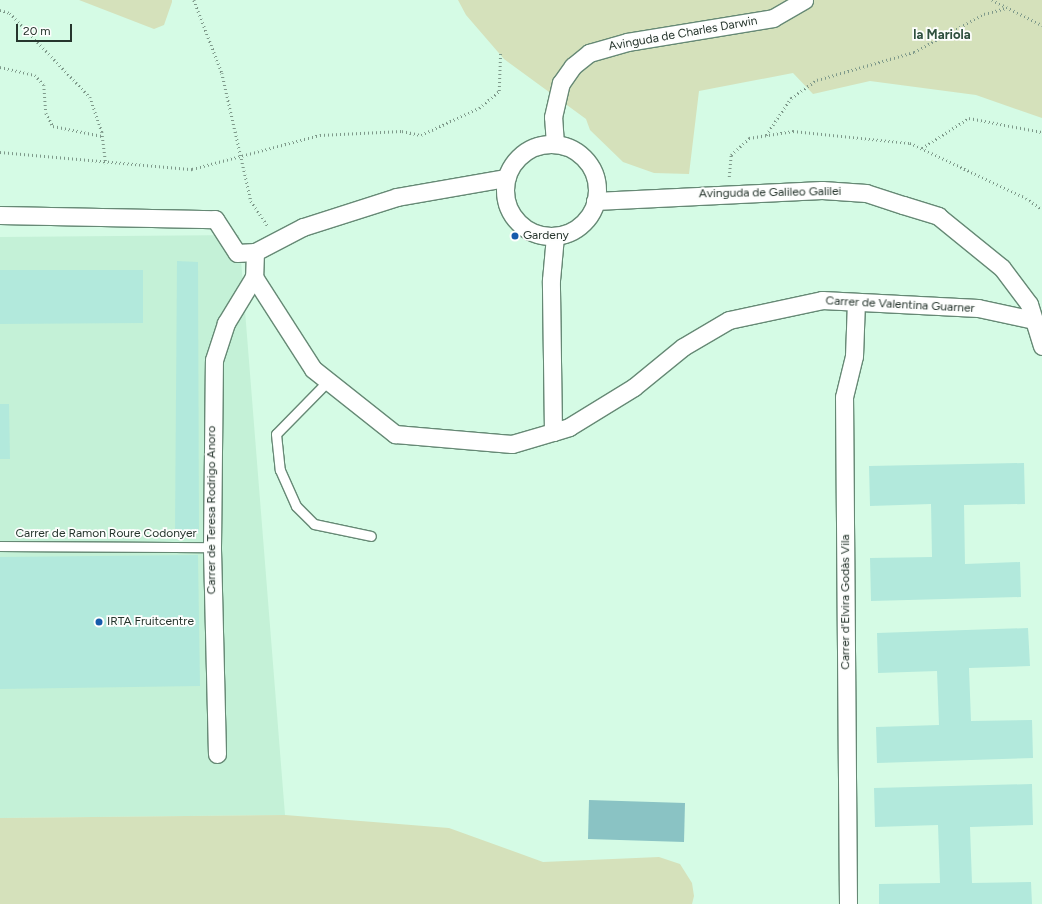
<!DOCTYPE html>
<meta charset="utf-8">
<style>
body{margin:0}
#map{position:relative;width:1042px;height:904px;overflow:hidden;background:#d5fbe5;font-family:Figtree,sans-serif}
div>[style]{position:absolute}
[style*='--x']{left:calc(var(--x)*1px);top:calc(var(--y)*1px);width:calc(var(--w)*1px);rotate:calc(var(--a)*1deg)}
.built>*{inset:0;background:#c4f1d7}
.green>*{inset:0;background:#d5e1bb}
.water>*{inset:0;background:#8ac3c4}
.building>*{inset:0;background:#b2e9dc}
.path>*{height:2.5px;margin-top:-1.25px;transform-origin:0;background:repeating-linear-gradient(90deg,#7e998a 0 1px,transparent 0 4px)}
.roads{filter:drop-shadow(1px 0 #668975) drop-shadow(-1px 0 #668975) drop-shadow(0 1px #668975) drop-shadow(0 -1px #668975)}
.lane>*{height:9px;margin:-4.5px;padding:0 4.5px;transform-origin:4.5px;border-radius:4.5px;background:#fff}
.street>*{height:17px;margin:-8.5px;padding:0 8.5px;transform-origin:8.5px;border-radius:8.5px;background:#fff}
.street>.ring{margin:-8.5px;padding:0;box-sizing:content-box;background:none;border:17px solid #fff;border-radius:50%}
.dots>*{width:11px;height:11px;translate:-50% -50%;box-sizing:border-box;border:2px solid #fdfefd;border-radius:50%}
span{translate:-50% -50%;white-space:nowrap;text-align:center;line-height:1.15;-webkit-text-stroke:3.5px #fdfefd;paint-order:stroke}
.street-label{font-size:12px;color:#26352d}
.poi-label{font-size:12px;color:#26352d}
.left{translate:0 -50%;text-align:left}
.neighbourhood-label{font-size:13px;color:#2f503e;font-weight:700}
.scale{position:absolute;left:16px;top:24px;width:56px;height:18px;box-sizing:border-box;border:2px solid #26352d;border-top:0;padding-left:5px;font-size:12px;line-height:14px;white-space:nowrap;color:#26352d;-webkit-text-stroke:3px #fdfefd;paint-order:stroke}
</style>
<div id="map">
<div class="built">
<i style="clip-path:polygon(239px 235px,285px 815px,0 818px,0 237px)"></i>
</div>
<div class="green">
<i style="clip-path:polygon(79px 0,172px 0,172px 2px,164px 25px,154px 29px)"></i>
<i style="clip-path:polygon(458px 0,1042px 0,1042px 118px,976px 95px,870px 81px,813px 94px,793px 73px,699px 91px,689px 174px,654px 173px,623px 162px,590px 130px,586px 119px,504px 59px,466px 15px)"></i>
<i style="clip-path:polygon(285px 815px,449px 828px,543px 862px,659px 857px,680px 864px,692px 883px,694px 896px,692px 904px,0 904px,0 818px)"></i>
</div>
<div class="water">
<i style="clip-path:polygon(589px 800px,685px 803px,684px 842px,588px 839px)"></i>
</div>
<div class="building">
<i style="clip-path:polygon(177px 261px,198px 262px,199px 532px,175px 531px)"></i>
<i style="clip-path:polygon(0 270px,143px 270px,143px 323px,0 324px)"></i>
<i style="clip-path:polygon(0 404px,9px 404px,10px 459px,0 459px)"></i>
<i style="clip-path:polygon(1024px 463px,1025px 504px,964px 505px,965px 564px,1020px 562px,1021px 597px,871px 601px,870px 558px,932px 557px,931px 504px,870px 506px,869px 466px)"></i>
<i style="clip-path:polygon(198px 555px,200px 686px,0 689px,0 557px)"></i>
<i style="clip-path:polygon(1028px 628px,1030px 666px,969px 668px,971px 721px,1032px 720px,1033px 758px,877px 763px,876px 727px,939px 725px,937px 671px,878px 673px,877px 633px)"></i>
<i style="clip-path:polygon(1032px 784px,1033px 825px,970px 827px,972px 883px,1031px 882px,1032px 904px,879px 904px,879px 884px,940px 883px,938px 825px,875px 827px,874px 788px)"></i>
</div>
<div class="path">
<i style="--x:194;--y:0;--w:78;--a:69"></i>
<i style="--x:222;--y:73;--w:131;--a:77.2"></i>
<i style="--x:251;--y:201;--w:30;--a:56"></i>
<i style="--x:992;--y:0;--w:56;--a:26.6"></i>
<i style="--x:0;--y:10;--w:10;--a:17"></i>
<i style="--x:10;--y:13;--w:116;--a:46.4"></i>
<i style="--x:90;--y:97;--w:37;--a:71"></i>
<i style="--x:102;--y:132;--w:32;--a:83"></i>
<i style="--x:0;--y:67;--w:36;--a:13"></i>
<i style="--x:35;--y:75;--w:13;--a:48"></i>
<i style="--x:44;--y:85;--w:28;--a:86"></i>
<i style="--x:46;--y:113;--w:15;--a:62"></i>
<i style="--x:53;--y:126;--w:50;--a:11.5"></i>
<i style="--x:766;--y:135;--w:45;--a:-56"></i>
<i style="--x:791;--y:98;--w:32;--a:-35"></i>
<i style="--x:817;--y:80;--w:101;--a:-16.1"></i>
<i style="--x:914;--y:52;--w:80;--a:-28.5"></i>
<i style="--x:984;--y:14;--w:23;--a:-15"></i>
<i style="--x:922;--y:148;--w:56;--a:-32.6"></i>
<i style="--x:969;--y:118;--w:74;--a:10.9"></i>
<i style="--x:0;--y:152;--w:193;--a:5.1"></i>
<i style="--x:192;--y:169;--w:132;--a:-14.9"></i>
<i style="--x:320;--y:135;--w:82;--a:-2.8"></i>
<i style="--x:402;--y:131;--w:19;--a:12"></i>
<i style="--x:421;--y:135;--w:64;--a:-25"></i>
<i style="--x:479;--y:108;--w:26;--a:-40"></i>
<i style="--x:499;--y:91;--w:38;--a:-88"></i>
<i style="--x:729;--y:177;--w:22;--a:-85"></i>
<i style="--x:731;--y:155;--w:25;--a:-43"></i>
<i style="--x:749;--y:138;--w:45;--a:-9"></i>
<i style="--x:793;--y:131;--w:118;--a:5.9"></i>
<i style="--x:910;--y:143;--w:128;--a:25.4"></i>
<i style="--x:1026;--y:198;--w:19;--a:35"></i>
</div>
<div class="roads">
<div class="lane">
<i style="--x:328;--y:381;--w:74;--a:134.5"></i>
<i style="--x:276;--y:434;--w:36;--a:84"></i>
<i style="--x:280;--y:470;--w:39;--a:66"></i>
<i style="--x:296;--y:506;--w:25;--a:45"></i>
<i style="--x:314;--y:524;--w:58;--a:11.9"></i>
<i style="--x:0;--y:546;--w:212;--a:0.3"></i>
</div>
<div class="street">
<i style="--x:555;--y:144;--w:27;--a:-94"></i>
<i style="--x:553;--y:117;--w:35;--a:-77"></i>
<i style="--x:561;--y:83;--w:21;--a:-55"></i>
<i style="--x:573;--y:66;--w:21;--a:-39"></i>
<i style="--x:589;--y:53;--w:40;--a:-16"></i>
<i style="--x:627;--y:42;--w:148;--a:-9.3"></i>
<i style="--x:773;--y:18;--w:36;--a:-30"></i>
<i class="ring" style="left:505px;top:144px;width:75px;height:75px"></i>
<i style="--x:595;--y:201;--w:227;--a:-2.8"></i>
<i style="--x:822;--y:190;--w:44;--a:3.9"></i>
<i style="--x:866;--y:193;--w:39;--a:18"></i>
<i style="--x:903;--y:205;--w:37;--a:17"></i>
<i style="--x:938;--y:216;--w:82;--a:39.1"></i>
<i style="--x:1002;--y:268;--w:45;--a:53.1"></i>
<i style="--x:1029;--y:304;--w:44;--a:72.8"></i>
<i style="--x:0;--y:215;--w:215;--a:1.1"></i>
<i style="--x:215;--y:219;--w:40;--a:57.1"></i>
<i style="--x:237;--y:253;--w:18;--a:-3"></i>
<i style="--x:255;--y:252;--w:54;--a:-27.5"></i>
<i style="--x:303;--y:227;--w:99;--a:-17.7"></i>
<i style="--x:397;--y:197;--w:111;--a:-9.9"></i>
<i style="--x:255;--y:252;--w:25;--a:92"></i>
<i style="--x:254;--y:277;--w:109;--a:57.3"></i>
<i style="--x:313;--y:369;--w:105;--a:38.4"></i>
<i style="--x:395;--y:434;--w:117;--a:4.9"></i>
<i style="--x:512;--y:444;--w:43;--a:-16.3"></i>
<i style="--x:553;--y:432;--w:17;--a:-17"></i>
<i style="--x:569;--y:427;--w:76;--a:-31.6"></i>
<i style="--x:634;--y:387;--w:63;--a:-39.2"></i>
<i style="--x:683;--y:347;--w:53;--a:-30.4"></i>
<i style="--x:729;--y:320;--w:95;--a:-12.1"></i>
<i style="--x:822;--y:300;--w:156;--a:2.9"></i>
<i style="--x:978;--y:308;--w:57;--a:12.1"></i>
<i style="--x:553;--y:432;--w:152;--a:-90.8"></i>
<i style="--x:551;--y:280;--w:44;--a:-84.8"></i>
<i style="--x:217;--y:754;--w:207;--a:-91.4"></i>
<i style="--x:212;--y:547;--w:187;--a:-89.4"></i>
<i style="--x:214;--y:360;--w:39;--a:-72"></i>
<i style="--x:226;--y:323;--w:54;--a:-58.7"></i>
<i style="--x:848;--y:904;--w:507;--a:-90.45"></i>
<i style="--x:844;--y:397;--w:42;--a:-76.3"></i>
<i style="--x:854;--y:356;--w:54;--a:-87.9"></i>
</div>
</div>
<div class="dots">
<i style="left:515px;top:236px;background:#155bab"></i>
<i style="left:99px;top:622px;background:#155bab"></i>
</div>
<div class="street-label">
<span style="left:683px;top:34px;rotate:-10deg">Avinguda de Charles Darwin</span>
<span style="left:770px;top:193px;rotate:-1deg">Avinguda de Galileo Galilei</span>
<span style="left:900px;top:305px;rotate:3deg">Carrer de Valentina Guarner</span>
<span style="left:212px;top:510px;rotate:-90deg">Carrer de Teresa Rodrigo Anoro</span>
<span style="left:106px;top:534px">Carrer de Ramon Roure Codonyer</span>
<span style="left:846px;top:602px;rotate:-90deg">Carrer d'Elvira Godàs Vila</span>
</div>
<div class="poi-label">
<span class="left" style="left:523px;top:236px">Gardeny</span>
<span class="left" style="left:107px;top:622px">IRTA Fruitcentre</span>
</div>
<div class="neighbourhood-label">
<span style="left:942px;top:35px">la Mariola</span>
</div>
<div class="scale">20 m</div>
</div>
